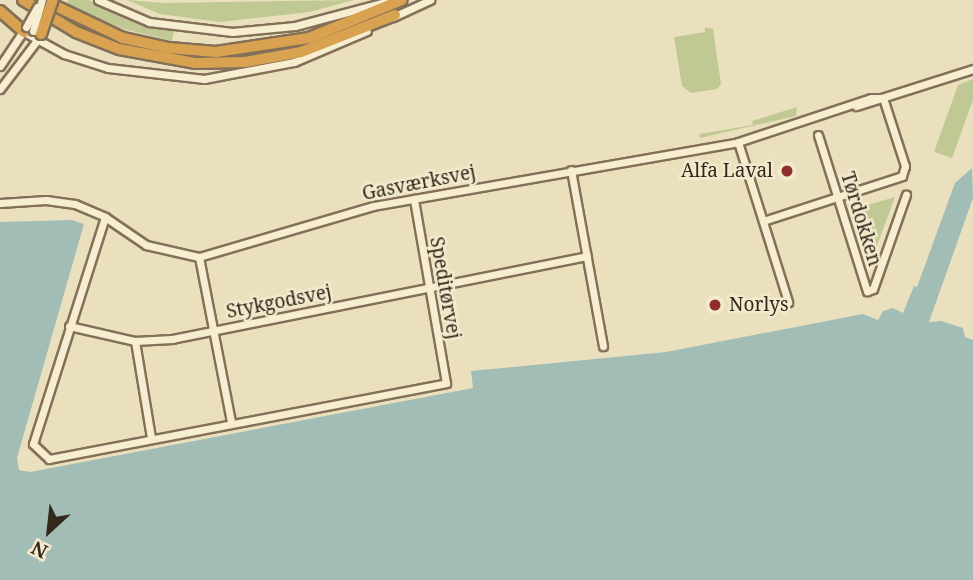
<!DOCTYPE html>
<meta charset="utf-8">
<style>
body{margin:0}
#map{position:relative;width:973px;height:580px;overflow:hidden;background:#ebe0be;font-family:"Noto Serif",serif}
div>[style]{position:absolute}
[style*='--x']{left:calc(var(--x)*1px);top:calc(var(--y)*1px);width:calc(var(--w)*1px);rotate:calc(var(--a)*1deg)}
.green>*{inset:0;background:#c0c893}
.water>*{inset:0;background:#a2bdb6}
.roads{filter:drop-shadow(2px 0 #837058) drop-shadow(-2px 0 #837058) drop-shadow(0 2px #837058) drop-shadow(0 -2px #837058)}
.minor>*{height:7px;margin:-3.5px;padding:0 3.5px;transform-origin:3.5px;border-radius:3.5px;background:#f7edd1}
.highway>*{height:10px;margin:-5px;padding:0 5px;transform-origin:5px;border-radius:5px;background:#d9a251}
.bridges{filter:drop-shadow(2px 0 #837058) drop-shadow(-2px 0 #837058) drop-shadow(0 2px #837058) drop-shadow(0 -2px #837058)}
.minor-bridge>*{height:7px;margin:-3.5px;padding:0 3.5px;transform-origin:3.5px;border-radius:3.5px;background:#f7edd1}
.highway-bridge>*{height:10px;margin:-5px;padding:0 5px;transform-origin:5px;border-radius:5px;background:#d9a251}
.dots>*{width:19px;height:19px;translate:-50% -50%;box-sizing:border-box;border:4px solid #f3eace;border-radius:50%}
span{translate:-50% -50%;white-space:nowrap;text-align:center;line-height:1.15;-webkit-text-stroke:5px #f3eace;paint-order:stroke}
.poi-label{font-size:19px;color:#33281c}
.right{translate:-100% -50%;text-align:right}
.left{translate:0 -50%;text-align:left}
.street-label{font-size:19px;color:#33281c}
.north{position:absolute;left:14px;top:496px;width:70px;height:70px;-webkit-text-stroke:5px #f3eace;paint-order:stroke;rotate:207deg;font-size:19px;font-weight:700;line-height:28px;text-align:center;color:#33281c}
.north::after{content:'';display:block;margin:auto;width:24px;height:32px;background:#33281c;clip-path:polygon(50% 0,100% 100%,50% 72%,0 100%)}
</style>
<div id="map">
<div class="green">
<i style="clip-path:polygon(68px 0,89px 0,137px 23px,174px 31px,172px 41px,124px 29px,66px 6px)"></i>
<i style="clip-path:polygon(127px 0,164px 3px,354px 0,310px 12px,220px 22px,160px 14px)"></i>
<i style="clip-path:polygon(705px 27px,713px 29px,721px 84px,717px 89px,691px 93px,682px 86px,674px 37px,705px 32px)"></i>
<i style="clip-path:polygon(973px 79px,973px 100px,952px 158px,934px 152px,958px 85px)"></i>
<i style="clip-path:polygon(797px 107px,796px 116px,700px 138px,699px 134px,753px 125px,752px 121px)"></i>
<i style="clip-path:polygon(895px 197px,871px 262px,854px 209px)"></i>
</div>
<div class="water">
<i style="clip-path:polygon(972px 168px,973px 198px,929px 322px,941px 321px,963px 328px,965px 337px,973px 340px,973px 580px,0 580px,0 222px,72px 220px,84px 224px,17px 458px,19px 470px,30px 472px,473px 388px,471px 371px,666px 352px,863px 314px,878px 320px,883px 311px,893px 308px,903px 313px,914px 286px,917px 287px,955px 183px)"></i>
</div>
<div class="roads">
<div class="minor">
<i style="--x:98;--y:0;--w:56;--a:23.3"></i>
<i style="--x:149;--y:22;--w:84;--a:6.9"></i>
<i style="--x:232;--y:32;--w:63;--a:-5.4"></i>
<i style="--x:295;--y:26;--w:93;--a:-14.9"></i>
<i style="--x:393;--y:17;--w:41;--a:-24.7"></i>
<i style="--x:24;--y:32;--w:46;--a:28.8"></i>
<i style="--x:64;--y:54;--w:46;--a:17.7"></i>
<i style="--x:108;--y:68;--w:97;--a:6.5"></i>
<i style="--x:204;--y:79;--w:92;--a:-10.7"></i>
<i style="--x:294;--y:62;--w:79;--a:-23"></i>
<i style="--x:0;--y:66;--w:43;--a:-56.3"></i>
<i style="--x:0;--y:89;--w:63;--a:-52.8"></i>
<i style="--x:856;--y:106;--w:123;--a:-17.5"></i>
<i style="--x:818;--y:135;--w:164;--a:72.6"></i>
<i style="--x:867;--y:291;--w:6;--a:-18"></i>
<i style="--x:873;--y:289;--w:100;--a:-70.7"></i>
<i style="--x:738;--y:142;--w:168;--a:72.6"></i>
<i style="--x:571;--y:170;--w:179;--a:79.7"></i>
<i style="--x:0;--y:203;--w:46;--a:-3.7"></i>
<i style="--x:46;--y:200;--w:29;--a:8"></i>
<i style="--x:75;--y:204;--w:33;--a:23"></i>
<i style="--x:105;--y:217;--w:50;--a:34.3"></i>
<i style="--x:146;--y:245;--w:54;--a:12.8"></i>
<i style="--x:199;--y:257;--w:181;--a:-16.3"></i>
<i style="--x:373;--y:206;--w:371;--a:-9.9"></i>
<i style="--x:738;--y:142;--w:140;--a:-18.3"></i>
<i style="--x:871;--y:98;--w:12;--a:0"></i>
<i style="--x:105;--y:217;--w:238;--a:107.6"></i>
<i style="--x:33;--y:444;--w:22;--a:43"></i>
<i style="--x:49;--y:459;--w:404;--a:-10.8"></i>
<i style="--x:446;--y:383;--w:187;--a:-99.9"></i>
<i style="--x:763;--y:221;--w:146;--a:-17.9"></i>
<i style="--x:902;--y:176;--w:10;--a:-73"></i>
<i style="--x:905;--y:166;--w:71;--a:-107.9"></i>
<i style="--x:199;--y:257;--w:168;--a:79"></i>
<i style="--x:69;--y:326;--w:68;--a:12.8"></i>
<i style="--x:135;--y:341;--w:37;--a:-3"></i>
<i style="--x:172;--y:339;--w:423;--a:-11.3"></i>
<i style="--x:135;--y:341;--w:98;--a:80.6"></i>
</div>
<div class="highway">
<i style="--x:23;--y:0;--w:62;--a:31.1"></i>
<i style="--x:76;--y:32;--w:46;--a:21.6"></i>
<i style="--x:119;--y:49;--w:77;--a:10.4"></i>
<i style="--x:195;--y:63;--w:50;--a:-1.1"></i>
<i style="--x:245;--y:62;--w:57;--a:-10.1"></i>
<i style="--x:301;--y:52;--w:101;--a:-21.5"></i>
<i style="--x:43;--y:0;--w:89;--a:25.4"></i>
<i style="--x:123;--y:38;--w:47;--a:12.3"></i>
<i style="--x:169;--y:48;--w:47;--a:4.9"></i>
<i style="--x:216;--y:52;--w:94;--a:-8.6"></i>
<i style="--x:309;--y:38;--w:100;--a:-22.2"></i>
<i style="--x:0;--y:11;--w:32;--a:41"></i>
</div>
</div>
<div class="bridges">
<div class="minor-bridge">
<i style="--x:26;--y:27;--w:23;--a:-61"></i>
<i style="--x:33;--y:31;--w:32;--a:-74"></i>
</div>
<div class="highway-bridge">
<i style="--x:41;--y:34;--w:36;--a:-71"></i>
</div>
</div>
<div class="dots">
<i style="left:787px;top:171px;background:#8f2e2b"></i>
<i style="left:715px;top:305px;background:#8f2e2b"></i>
</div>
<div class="poi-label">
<span class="right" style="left:773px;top:171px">Alfa Laval</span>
<span class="left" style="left:729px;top:305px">Norlys</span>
</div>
<div class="street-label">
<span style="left:419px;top:183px;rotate:-11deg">Gasværksvej</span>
<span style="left:861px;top:219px;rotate:73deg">Tørdokken</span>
<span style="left:445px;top:288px;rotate:80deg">Speditørvej</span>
<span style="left:279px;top:302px;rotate:-11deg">Stykgodsvej</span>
</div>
<div class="north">N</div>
</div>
